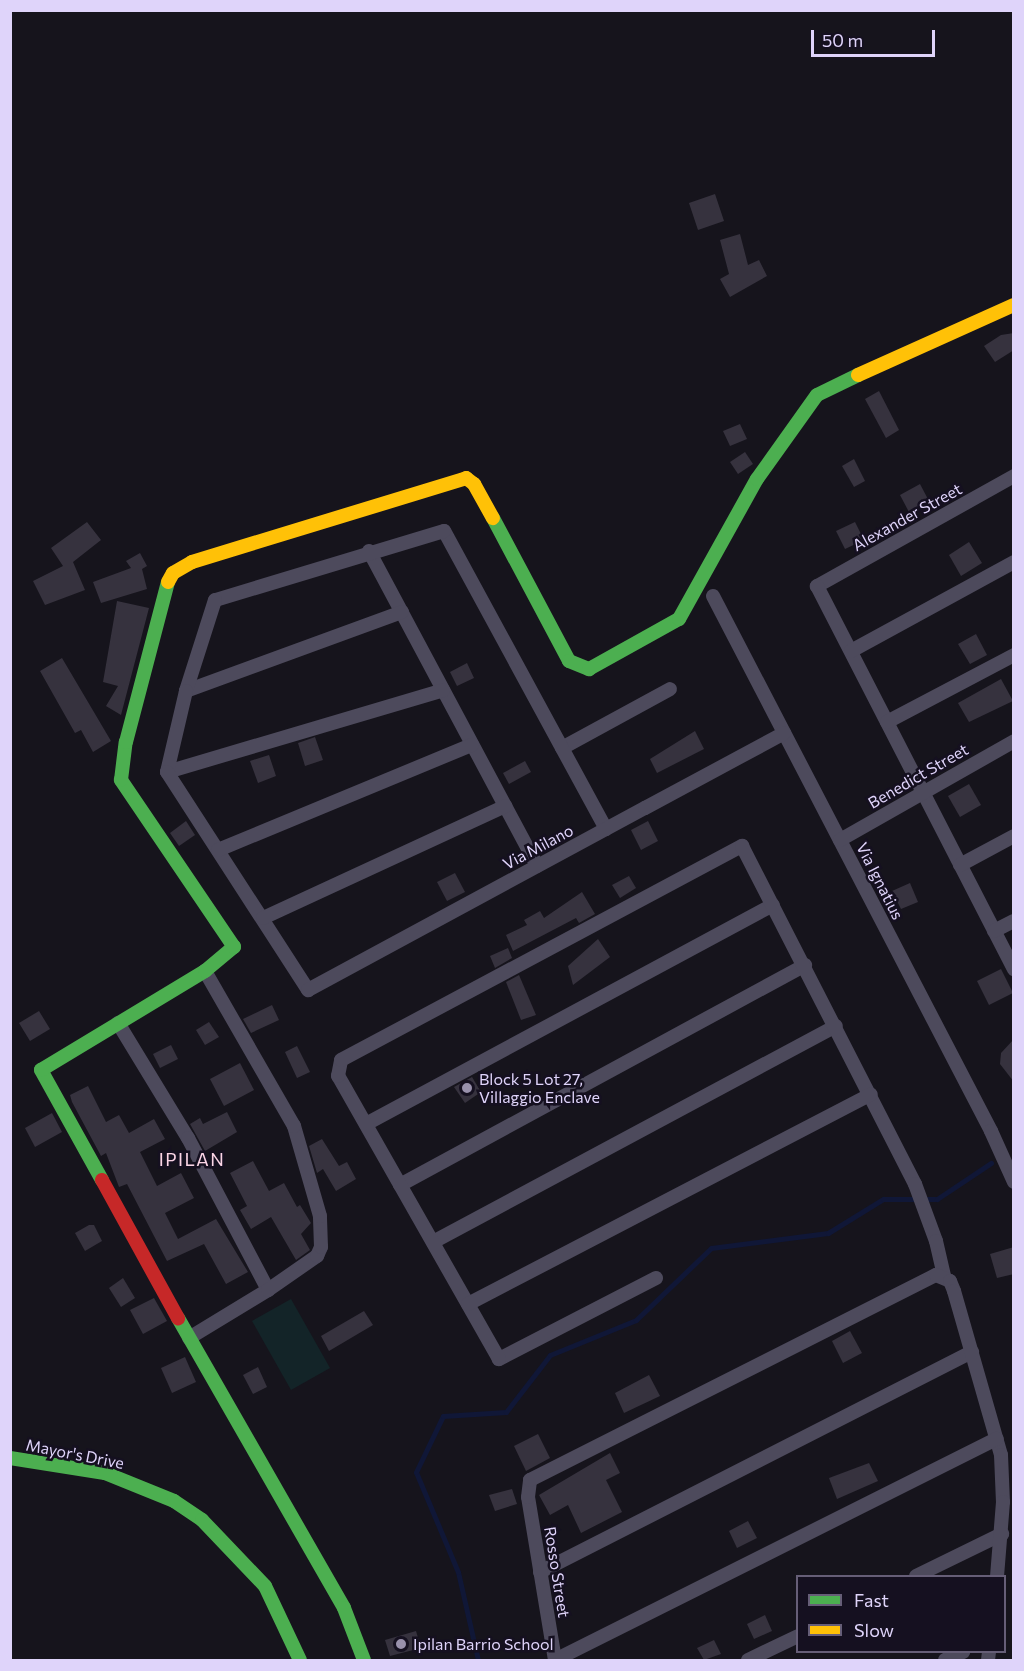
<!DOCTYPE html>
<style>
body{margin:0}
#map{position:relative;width:1024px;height:1671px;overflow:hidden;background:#16141c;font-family:Commissioner,sans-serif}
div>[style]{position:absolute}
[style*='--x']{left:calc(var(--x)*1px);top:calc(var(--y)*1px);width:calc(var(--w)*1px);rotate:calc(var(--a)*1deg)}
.green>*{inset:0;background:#132428}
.stream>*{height:5px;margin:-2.5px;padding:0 2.5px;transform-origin:2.5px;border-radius:2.5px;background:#101737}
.building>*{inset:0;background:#36323e}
.street>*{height:14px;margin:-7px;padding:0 7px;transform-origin:7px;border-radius:7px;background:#4d4a5c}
.fast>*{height:14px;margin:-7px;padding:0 7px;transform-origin:7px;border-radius:7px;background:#4caf50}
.slow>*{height:14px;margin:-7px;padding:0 7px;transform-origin:7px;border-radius:7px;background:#ffc107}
.jam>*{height:14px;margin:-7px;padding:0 7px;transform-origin:7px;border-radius:7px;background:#c62828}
.dots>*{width:16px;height:16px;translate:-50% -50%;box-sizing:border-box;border:3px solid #151020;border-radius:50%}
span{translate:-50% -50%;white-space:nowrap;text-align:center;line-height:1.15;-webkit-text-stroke:5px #151020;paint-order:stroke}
.street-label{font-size:16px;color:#dfd4fa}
.poi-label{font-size:16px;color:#dfd4fa}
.left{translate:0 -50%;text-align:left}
.neighbourhood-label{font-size:18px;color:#fbd5e6;letter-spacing:1.5px}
.frame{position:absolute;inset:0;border:12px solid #dfd4fa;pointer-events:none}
.legend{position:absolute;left:796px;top:1575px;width:210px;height:78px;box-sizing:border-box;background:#151020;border:2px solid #665e77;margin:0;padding:8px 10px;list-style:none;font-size:18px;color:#dfd4fa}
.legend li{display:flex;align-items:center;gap:12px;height:30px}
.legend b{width:30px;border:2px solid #665e77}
.scale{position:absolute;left:811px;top:30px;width:124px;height:27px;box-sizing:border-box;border:3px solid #dfd4fa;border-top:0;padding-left:8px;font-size:18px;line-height:21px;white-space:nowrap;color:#dfd4fa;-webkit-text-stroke:4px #151020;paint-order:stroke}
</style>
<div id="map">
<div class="green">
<i style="clip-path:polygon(291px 1299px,330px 1368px,291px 1390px,252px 1321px)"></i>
</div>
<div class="stream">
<i style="--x:478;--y:1660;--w:90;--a:-102.8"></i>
<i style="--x:458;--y:1572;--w:108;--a:-112.8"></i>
<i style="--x:416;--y:1472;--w:62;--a:-64.3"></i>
<i style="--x:443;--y:1416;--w:63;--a:-3.6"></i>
<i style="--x:506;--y:1412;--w:72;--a:-52.3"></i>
<i style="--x:550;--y:1355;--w:93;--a:-22.1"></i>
<i style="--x:636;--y:1320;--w:104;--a:-43.8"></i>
<i style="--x:711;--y:1248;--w:118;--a:-7.3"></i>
<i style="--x:828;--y:1233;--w:65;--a:-31.7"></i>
<i style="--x:883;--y:1199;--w:54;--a:0"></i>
<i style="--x:937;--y:1199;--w:65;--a:-33.7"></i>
</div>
<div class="building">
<i style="clip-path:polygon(715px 194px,724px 221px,698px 230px,689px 203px)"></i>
<i style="clip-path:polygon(740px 234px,748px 265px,759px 260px,767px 276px,730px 297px,720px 279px,729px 274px,720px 240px)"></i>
<i style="clip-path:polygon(1014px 333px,1014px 350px,995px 362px,984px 346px,1001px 335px)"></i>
<i style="clip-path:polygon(879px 391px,899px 430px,886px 438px,865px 399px)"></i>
<i style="clip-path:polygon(740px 424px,747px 439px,730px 446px,723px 431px)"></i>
<i style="clip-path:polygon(745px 452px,753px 464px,738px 474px,730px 462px)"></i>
<i style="clip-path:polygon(854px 459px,865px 481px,854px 487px,842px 466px)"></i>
<i style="clip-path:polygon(920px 484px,930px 503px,910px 514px,900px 495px)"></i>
<i style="clip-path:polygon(87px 522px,101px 540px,73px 562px,85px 590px,45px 605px,33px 581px,63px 566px,51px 548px)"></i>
<i style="clip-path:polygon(855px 522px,864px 540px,845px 549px,836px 531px)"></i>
<i style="clip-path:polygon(969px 542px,982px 563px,961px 576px,949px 555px)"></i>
<i style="clip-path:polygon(140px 553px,147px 566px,142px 569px,147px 589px,101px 603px,93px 582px,131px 568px,126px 561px)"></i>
<i style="clip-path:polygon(117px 601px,149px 608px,121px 715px,106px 706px,118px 686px,103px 682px)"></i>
<i style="clip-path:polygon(976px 634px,987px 655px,970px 664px,958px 644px)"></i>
<i style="clip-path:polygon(62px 658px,111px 741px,93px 752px,81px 730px,75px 733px,40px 671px)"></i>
<i style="clip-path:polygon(467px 663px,474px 678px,457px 686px,450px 672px)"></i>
<i style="clip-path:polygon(1001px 679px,1013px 701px,969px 722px,958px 703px)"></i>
<i style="clip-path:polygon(695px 731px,704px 749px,657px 773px,650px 759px)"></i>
<i style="clip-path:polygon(315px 737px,323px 760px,305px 766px,298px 743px)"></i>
<i style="clip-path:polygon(269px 755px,276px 776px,258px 783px,250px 761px)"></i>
<i style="clip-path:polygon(525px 761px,531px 772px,509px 784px,503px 773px)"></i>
<i style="clip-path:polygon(969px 784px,981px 805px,960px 817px,948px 796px)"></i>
<i style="clip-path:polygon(186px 821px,195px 835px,179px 846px,170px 833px)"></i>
<i style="clip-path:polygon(648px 821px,658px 841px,641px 850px,631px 830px)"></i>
<i style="clip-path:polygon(455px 873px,465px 892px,447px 901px,437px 882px)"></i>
<i style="clip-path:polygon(629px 876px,636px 888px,620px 898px,612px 885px)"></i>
<i style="clip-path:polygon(910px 883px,918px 902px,901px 909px,892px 891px)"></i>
<i style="clip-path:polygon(582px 892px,595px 914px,579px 923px,576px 918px,513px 951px,506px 935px,527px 925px,524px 920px,540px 911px,544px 918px)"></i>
<i style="clip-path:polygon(598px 939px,610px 957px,573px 985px,568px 966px)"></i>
<i style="clip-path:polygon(508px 948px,512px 958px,495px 968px,490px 956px)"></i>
<i style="clip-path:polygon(1001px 969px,1013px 993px,989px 1005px,977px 981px)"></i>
<i style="clip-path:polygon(519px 975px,536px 1015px,521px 1020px,506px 982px)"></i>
<i style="clip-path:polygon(272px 1005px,279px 1020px,251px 1033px,243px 1019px)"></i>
<i style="clip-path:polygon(39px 1011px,50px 1029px,30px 1041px,19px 1023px)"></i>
<i style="clip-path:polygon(209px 1022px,219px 1037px,205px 1045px,196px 1030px)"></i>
<i style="clip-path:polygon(1014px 1039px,1014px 1082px,1000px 1064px,1001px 1053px)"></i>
<i style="clip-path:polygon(171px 1045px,178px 1059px,160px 1068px,153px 1054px)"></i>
<i style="clip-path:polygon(297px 1046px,310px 1072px,297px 1078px,285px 1052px)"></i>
<i style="clip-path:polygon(240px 1063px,254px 1090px,224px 1106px,210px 1079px)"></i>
<i style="clip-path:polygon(472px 1077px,481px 1092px,465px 1103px,454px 1087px)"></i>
<i style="clip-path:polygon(88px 1086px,106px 1122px,119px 1115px,129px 1133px,154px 1119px,165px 1139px,140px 1152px,157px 1186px,181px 1173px,194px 1198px,165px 1213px,178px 1239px,216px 1219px,248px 1272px,226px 1284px,204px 1244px,167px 1261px,127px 1184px,119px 1187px,106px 1153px,101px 1156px,72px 1102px,70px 1095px)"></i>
<i style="clip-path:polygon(227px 1112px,237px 1132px,205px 1151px,190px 1124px,200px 1118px,203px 1124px)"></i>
<i style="clip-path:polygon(52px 1113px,62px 1132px,35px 1147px,25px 1128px)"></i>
<i style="clip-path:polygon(322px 1139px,339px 1166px,347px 1162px,356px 1179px,336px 1191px,323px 1169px,317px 1173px,309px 1146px)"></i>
<i style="clip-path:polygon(253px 1161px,269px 1191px,284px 1183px,297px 1207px,300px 1205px,311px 1223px,301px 1234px,310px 1250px,296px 1260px,271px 1217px,251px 1229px,240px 1210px,247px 1206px,230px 1173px)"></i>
<i style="clip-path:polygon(89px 1225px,94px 1225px,102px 1241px,85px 1251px,75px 1233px)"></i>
<i style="clip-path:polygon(1014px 1247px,1014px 1274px,997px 1278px,990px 1254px)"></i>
<i style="clip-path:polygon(123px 1278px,135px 1298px,121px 1307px,109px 1288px)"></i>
<i style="clip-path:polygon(154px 1298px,167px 1321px,143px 1334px,130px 1310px)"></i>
<i style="clip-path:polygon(364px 1311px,373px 1325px,329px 1351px,321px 1336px)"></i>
<i style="clip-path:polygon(850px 1331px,862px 1353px,843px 1363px,832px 1341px)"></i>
<i style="clip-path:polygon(185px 1357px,196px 1382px,172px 1393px,161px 1368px)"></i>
<i style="clip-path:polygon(258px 1367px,267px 1387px,253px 1394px,243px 1375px)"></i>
<i style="clip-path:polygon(649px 1375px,660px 1396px,624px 1413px,615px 1393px)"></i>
<i style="clip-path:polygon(538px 1434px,550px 1458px,526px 1471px,514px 1446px)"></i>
<i style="clip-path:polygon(610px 1453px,620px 1473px,606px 1480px,622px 1512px,581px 1533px,568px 1505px,550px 1515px,539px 1495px)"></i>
<i style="clip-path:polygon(869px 1463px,878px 1481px,837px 1499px,829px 1478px)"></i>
<i style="clip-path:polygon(512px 1489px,517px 1504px,495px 1511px,489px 1495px)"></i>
<i style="clip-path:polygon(748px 1521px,757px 1538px,737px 1548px,729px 1531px)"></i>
<i style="clip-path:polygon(765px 1615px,772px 1631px,754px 1639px,747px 1624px)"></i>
<i style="clip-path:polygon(416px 1631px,421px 1648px,390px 1656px,385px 1640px)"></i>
<i style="clip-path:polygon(714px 1640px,721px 1654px,704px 1660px,697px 1648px)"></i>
</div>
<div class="street">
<i style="--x:1014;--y:476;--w:226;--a:150.8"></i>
<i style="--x:817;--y:586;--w:431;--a:62.8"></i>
<i style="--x:369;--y:551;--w:357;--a:61.9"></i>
<i style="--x:713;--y:596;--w:603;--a:62.54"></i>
<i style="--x:991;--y:1131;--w:56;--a:65.7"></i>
<i style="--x:851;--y:651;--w:186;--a:-28.6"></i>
<i style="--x:186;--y:691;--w:230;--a:-20.1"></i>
<i style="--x:887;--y:722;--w:144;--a:-27.8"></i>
<i style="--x:562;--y:748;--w:123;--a:-28.6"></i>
<i style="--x:167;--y:772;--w:288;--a:-16.5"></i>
<i style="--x:606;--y:829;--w:339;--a:-118.5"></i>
<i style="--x:444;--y:531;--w:239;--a:163.2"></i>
<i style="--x:215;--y:600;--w:96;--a:107.7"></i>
<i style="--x:186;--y:691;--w:83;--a:103.2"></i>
<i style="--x:167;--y:772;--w:260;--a:57.1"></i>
<i style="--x:308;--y:990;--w:383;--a:-28.4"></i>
<i style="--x:645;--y:808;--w:158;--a:-28.3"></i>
<i style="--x:840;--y:840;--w:200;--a:-29.6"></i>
<i style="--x:218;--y:850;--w:275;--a:-22.5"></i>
<i style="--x:960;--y:865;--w:61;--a:-28.2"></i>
<i style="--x:263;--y:918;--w:267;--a:-24.8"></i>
<i style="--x:994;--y:931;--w:22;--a:-27"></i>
<i style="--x:118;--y:1023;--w:135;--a:58.7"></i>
<i style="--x:188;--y:1138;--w:172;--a:62.2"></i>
<i style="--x:366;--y:1124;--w:462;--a:-28.3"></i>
<i style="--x:400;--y:1185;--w:461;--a:-28.5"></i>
<i style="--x:433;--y:1242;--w:457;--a:-28.2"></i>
<i style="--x:656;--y:1278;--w:177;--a:152.7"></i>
<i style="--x:499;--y:1359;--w:326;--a:-119.6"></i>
<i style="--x:338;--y:1076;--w:16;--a:-79"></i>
<i style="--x:341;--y:1060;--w:455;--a:-28.1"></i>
<i style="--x:742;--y:846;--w:380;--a:62.9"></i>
<i style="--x:915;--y:1184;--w:61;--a:69.8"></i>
<i style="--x:936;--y:1241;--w:36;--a:77"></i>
<i style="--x:468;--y:1304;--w:454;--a:-27.5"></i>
<i style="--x:189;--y:1338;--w:92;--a:-31.3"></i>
<i style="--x:268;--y:1290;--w:60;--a:-34.8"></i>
<i style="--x:317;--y:1256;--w:10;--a:-66"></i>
<i style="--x:321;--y:1247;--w:31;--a:-92"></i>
<i style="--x:320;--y:1216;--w:94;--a:-106.1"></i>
<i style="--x:294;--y:1126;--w:179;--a:-119.9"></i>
<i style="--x:540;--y:1572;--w:485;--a:-27"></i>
<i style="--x:916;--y:1576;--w:96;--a:-26"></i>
<i style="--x:555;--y:1660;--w:165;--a:-99.4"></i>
<i style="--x:528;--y:1497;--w:17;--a:-83"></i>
<i style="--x:530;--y:1480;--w:455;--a:-26.8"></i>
<i style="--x:936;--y:1275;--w:15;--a:23"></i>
<i style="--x:950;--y:1281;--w:11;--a:68"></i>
<i style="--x:954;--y:1291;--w:171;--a:74"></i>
<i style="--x:1001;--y:1455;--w:47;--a:87.6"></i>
<i style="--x:1003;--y:1502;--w:74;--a:94.6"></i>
<i style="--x:555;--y:1660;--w:494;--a:-26.6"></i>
<i style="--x:748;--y:1660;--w:55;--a:-25.6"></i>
<i style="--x:945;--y:1660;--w:20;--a:-24"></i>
<i style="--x:988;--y:1660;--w:8;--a:-83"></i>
</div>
<div class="fast">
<i style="--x:493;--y:518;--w:162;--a:62"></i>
<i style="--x:569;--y:661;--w:22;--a:22"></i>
<i style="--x:589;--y:669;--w:103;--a:-29.1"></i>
<i style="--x:679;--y:619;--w:160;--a:-60.9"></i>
<i style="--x:757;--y:479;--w:103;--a:-54.5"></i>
<i style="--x:817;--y:395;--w:46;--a:-26"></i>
<i style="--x:102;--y:1180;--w:126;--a:-119"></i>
<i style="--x:41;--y:1070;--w:192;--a:-31.1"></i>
<i style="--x:205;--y:971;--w:38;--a:-40"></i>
<i style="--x:234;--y:947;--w:202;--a:-124.1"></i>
<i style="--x:121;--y:780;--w:38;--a:-83"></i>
<i style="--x:126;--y:742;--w:165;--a:-75.3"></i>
<i style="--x:178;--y:1318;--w:334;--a:60.2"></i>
<i style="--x:344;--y:1608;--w:56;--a:69"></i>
<i style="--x:10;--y:1458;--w:96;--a:9"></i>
<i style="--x:105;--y:1473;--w:74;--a:22.1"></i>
<i style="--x:174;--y:1501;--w:34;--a:34"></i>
<i style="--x:202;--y:1520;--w:91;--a:46.3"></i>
<i style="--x:265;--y:1586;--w:82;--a:64.7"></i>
</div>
<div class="slow">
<i style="--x:858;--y:375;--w:171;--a:-24.2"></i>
<i style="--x:168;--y:582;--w:10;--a:-61"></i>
<i style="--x:173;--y:573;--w:22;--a:-30"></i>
<i style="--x:192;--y:562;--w:287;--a:-17"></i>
<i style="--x:466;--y:478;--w:10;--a:37"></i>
<i style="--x:474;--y:484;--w:39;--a:61"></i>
</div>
<div class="jam">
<i style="--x:102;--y:1180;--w:158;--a:61.2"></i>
</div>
<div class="dots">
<i style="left:467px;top:1088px;background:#9991ac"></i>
<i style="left:401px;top:1644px;background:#9991ac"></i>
</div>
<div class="street-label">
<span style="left:907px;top:517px;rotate:-29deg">Alexander Street</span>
<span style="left:918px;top:776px;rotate:-30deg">Benedict Street</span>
<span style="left:538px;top:847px;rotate:-28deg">Via Milano</span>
<span style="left:880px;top:881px;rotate:63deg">Via Ignatius</span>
<span style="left:75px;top:1454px;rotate:11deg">Mayor's Drive</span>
<span style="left:557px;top:1572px;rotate:81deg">Rosso Street</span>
</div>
<div class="poi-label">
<span class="left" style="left:479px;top:1088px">Block 5 Lot 27,<br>Villaggio Enclave</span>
<span class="left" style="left:413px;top:1644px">Ipilan Barrio School</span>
</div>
<div class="neighbourhood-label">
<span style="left:192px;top:1159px">IPILAN</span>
</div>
<div class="frame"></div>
<ul class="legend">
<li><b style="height:8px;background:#4caf50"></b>Fast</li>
<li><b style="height:8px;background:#ffc107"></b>Slow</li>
</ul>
<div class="scale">50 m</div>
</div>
